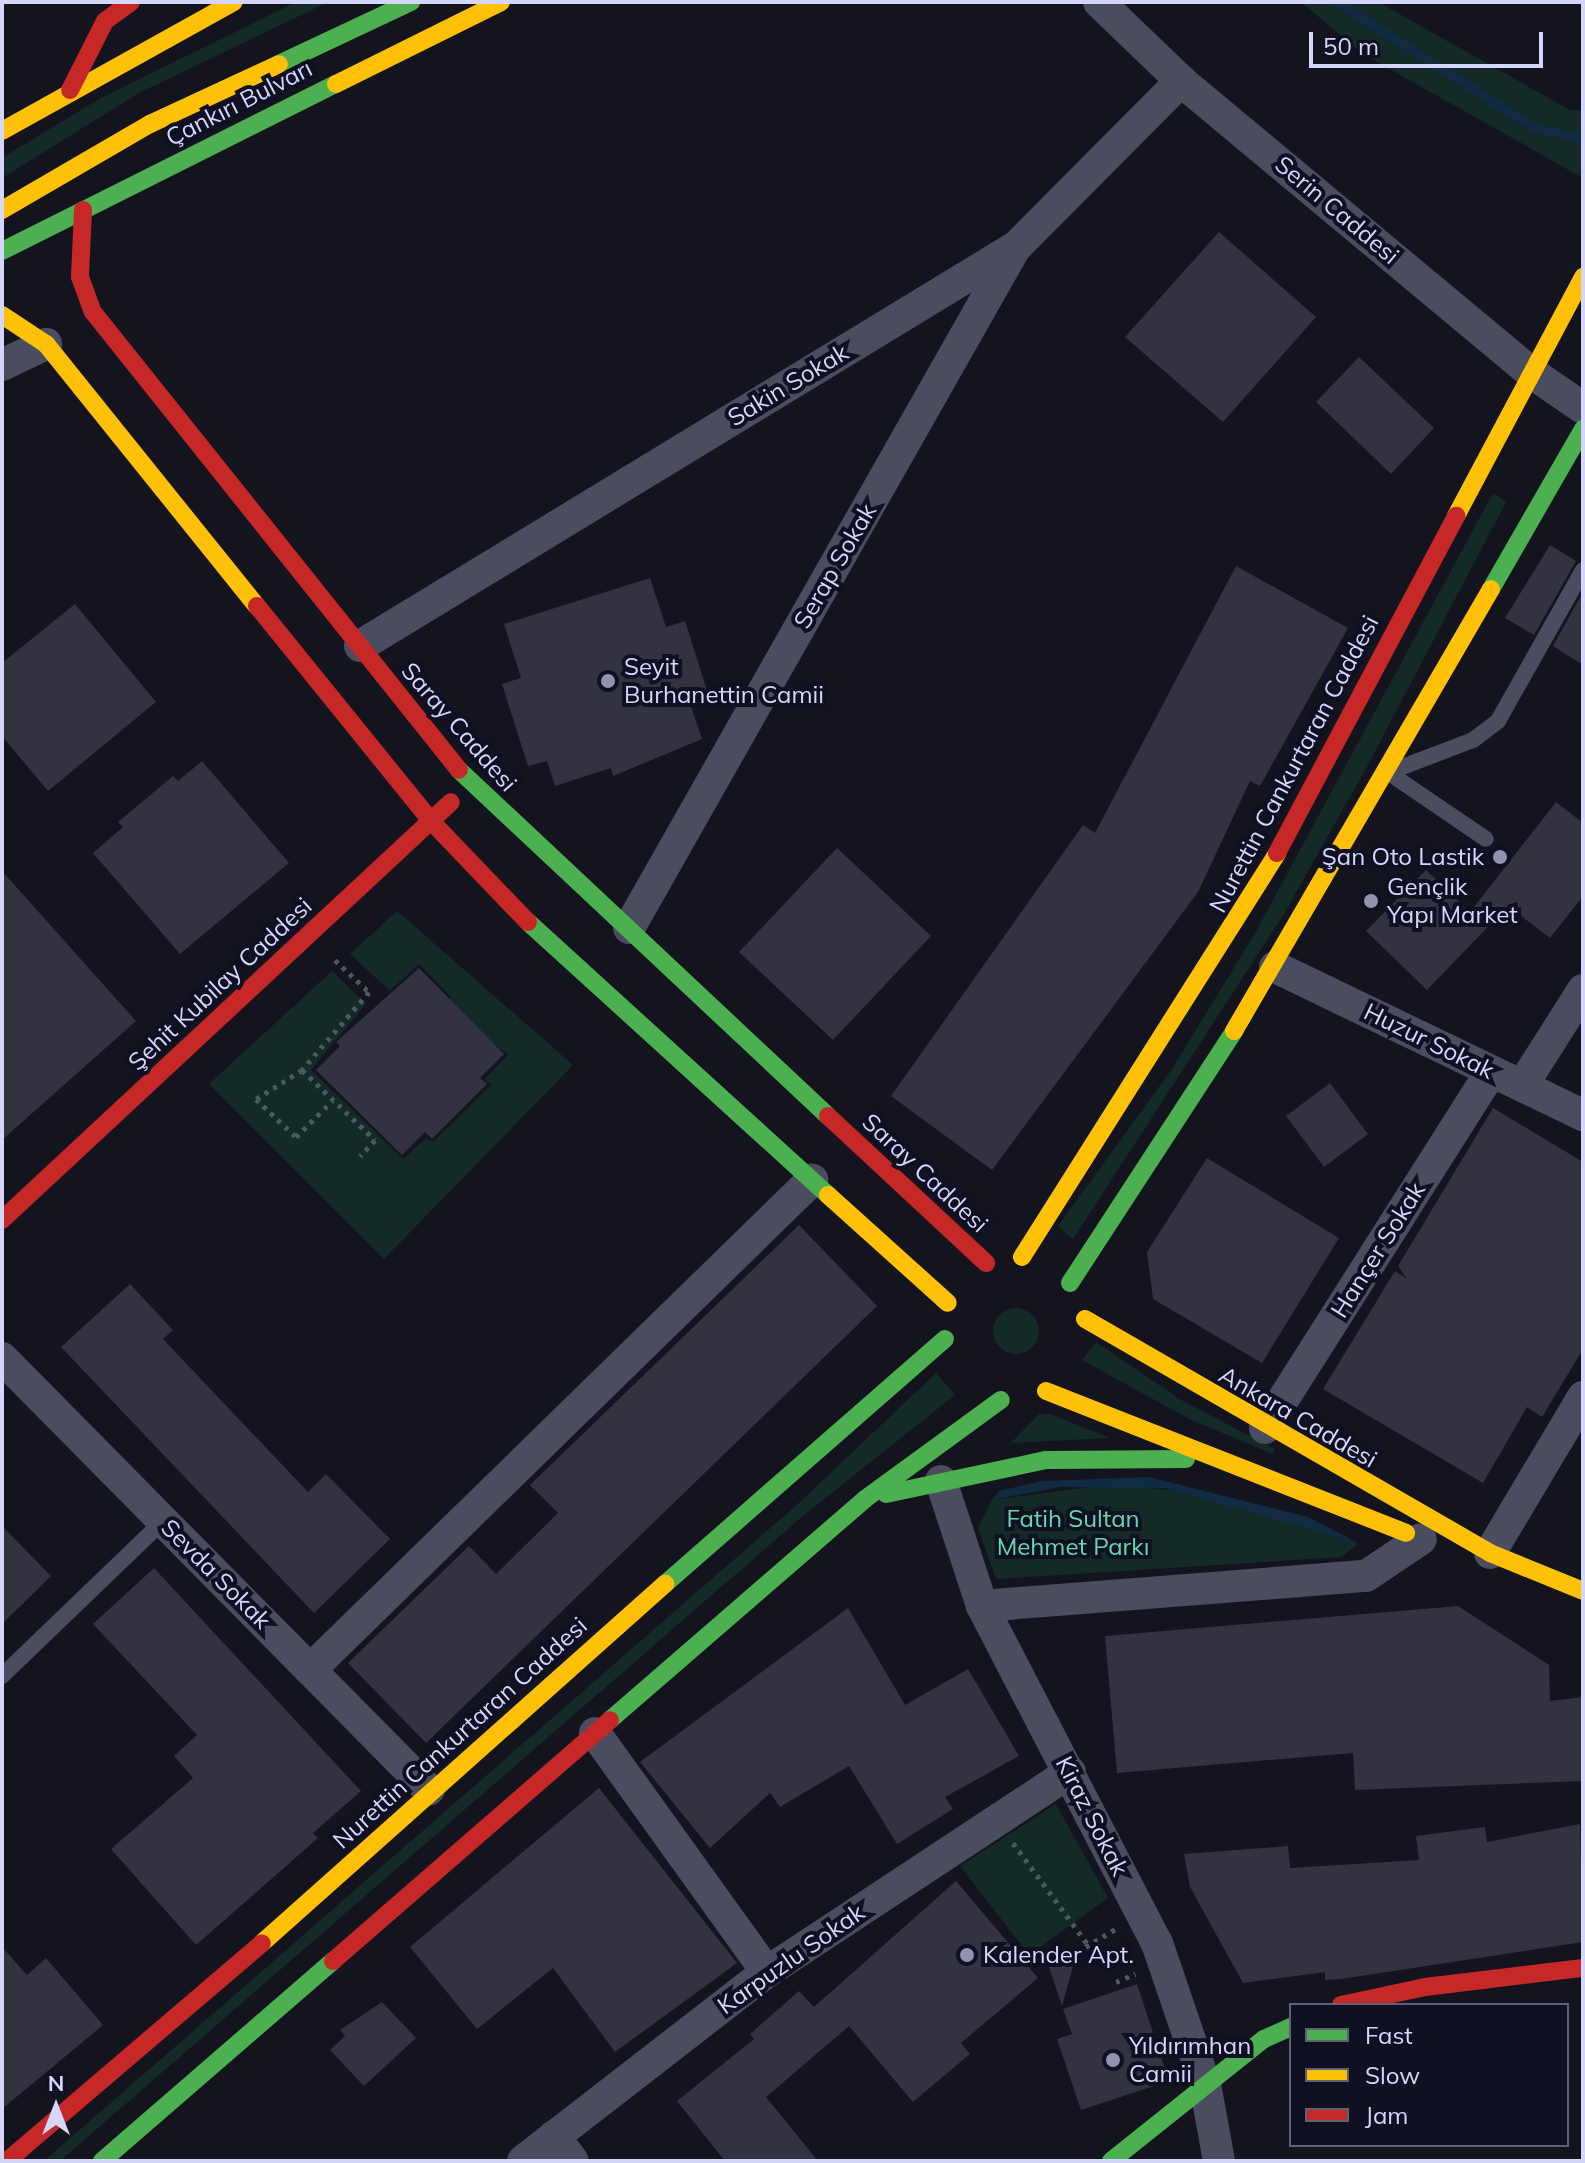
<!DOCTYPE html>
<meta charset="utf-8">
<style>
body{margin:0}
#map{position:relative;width:1585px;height:2163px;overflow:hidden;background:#14141f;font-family:Mulish,sans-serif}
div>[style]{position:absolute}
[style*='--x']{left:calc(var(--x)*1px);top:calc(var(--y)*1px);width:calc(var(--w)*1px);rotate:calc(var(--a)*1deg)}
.green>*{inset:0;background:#132a27}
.round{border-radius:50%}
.water>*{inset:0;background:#112b42}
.stream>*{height:9px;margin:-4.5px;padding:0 4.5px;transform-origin:4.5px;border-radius:4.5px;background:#112b42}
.building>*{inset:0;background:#323241}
.path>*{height:5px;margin-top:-2.5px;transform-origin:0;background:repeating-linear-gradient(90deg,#4a5a63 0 4px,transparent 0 10px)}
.lane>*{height:16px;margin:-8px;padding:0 8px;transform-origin:8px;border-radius:8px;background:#4a4c5f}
.street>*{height:32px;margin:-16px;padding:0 16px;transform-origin:16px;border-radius:16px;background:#4a4c5f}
.fast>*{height:18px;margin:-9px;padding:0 9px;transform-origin:9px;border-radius:9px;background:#4caf50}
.slow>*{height:18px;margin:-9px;padding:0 9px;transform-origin:9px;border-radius:9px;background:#ffc107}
.jam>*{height:18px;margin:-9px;padding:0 9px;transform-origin:9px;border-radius:9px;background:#c62828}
.dots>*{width:22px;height:22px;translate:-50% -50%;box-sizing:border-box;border:4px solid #101023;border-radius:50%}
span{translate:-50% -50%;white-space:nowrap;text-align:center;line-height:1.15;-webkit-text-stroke:8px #101023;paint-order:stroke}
.street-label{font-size:24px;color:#d5d6fc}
.poi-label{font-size:24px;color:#d5d6fc}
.left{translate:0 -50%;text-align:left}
.right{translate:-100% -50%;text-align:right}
.park-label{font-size:24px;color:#65d7aa}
.frame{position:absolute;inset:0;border:4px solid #d5d6fc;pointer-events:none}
.legend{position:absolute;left:1289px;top:2003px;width:280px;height:144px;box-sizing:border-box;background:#101023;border:2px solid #5f5f7a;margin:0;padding:10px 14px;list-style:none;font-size:24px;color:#d5d6fc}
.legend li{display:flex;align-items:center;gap:16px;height:40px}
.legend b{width:40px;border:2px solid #5f5f7a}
.north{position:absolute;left:16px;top:2067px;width:80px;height:80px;-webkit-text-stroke:6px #101023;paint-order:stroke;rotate:0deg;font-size:22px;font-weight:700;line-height:32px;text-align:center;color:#d5d6fc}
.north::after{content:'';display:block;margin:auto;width:28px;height:36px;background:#d5d6fc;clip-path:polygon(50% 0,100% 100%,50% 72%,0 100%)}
.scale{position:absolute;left:1309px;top:32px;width:234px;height:36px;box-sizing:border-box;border:4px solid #d5d6fc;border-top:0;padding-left:10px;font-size:24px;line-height:28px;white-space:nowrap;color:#d5d6fc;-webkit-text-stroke:6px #101023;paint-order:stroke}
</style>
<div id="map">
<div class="green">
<i style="clip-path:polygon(296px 2px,328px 2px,139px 93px,2px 178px,2px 158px,99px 99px)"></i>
<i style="clip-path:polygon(1301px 2px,1378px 2px,1570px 110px,1583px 110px,1583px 178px,1363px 54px)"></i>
<i style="clip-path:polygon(1493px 493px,1506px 502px,1368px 765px,1284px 914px,1073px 1239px,1058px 1226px,1172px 1069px,1254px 935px)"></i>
<i style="clip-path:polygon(397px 911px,573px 1065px,384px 1259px,209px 1084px,332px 971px,366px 1004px,311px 1070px,403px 1159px,426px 1138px,433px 1142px,491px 1085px,485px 1079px,508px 1055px,444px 1004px,451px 997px,419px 964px,390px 991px,350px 954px)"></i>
<i class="round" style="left:993px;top:1308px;width:46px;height:46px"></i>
<i style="clip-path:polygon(1096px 1342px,1181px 1400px,1275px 1449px,1273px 1454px,1191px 1420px,1082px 1360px)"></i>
<i style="clip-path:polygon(936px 1373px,955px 1395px,804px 1515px,60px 2161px,44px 2161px,799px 1503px)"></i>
<i style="clip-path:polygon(1039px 1414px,1050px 1414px,1110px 1438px,1011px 1443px)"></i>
<i style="clip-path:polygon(1112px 1484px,1201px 1493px,1358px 1543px,1342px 1557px,996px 1579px,978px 1528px,992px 1500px)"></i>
<i style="clip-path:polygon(1056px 1804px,1108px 1898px,1029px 1955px,960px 1866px)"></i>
</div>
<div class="water">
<i style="clip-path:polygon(1149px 1477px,1308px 1517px,1358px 1543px,1164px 1488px,1060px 1487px,992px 1500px,999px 1491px,1041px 1481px)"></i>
</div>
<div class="stream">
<i style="--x:1337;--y:2;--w:232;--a:32.5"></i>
<i style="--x:1533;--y:127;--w:51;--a:13.5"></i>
</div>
<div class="building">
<i style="clip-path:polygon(1219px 232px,1316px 317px,1223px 422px,1125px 337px)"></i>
<i style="clip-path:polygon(1359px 357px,1434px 428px,1391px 474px,1316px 402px)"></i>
<i style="clip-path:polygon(1550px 545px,1576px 561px,1534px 635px,1505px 618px)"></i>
<i style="clip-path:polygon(1236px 566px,1348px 628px,1260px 786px,1250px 781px,1198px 892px,992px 1170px,891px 1096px,1083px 825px,1095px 833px)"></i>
<i style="clip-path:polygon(650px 578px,666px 627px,685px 621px,710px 700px,691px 706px,702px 739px,613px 776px,611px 768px,555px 786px,547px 761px,528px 766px,502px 684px,521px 678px,504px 624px)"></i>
<i style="clip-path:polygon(1583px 592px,1583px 665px,1553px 646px)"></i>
<i style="clip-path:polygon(75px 604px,156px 702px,48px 791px,2px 736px,2px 663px)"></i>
<i style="clip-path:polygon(202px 761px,289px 863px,180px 954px,93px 853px,123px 827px,118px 822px,173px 776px,178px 781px)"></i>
<i style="clip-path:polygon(1556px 802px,1583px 823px,1583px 896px,1550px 938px,1508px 906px,1427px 990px,1366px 931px,1426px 870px,1470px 912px)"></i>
<i style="clip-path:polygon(837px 848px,931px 936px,833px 1040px,739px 952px)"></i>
<i style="clip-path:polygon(2px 871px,136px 1021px,2px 1140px)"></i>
<i style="clip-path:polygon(419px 968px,504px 1054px,480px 1078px,487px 1084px,432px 1139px,425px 1132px,402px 1155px,316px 1070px,340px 1046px,336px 1042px)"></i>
<i style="clip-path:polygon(1330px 1083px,1368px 1134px,1324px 1167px,1286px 1116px)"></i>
<i style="clip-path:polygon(1493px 1108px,1583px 1162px,1583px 1349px,1542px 1417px,1527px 1407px,1483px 1483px,1323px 1389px,1395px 1271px,1407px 1279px,1398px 1266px)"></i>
<i style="clip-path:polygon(1207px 1158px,1339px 1238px,1262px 1363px,1153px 1299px,1147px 1252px)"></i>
<i style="clip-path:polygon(799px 1225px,877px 1306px,426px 1743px,348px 1663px,469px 1546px,496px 1574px,558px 1513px,530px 1485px)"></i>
<i style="clip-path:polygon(130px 1284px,173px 1330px,163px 1339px,308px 1492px,326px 1474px,390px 1539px,314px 1613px,61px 1347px)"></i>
<i style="clip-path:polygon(2px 1526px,51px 1576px,2px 1624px)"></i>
<i style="clip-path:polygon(154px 1568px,361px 1791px,313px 1833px,318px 1838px,196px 1945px,111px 1849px,193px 1778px,174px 1756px,197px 1735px,93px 1624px)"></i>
<i style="clip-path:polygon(1458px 1606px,1549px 1665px,1550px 1701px,1583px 1697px,1583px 1781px,1355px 1790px,1353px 1753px,1117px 1773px,1105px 1636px)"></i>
<i style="clip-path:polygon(848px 1608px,905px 1705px,968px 1669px,1019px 1756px,945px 1797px,953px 1809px,897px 1844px,849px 1766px,780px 1807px,770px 1793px,710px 1848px,640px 1762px)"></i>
<i style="clip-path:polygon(599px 1788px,737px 1963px,615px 2052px,553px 1968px,477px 2029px,410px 1947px)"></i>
<i style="clip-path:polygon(1580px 1824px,1583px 1942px,1341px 1979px,1325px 1980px,1325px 1972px,1243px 1983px,1190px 1887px,1184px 1854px,1288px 1846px,1290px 1868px,1419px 1860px,1416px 1836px,1485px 1827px,1487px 1842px)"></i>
<i style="clip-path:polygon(956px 1881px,1038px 1978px,961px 2043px,970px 2054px,913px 2102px,849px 2026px,766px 2097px,818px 2161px,725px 2161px,677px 2101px,754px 2039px,750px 2034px,799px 1991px,814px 2007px)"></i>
<i style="clip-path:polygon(2px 1947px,27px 1975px,46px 1958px,103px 2025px,2px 2109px)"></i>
<i style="clip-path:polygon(1058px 1951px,1077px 1952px,1062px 2006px,1046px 1958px)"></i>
<i style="clip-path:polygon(1137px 1984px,1169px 2081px,1081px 2110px,1057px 2039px,1072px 2034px,1063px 2009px)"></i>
<i style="clip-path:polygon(382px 2002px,416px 2038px,364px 2086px,330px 2050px,345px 2036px,340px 2030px)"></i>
</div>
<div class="path">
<i style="--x:335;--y:960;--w:47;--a:43.3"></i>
<i style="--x:369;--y:992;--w:103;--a:130.7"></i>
<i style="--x:302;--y:1070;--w:101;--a:43.8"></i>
<i style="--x:375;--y:1140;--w:22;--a:133"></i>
<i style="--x:302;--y:1070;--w:54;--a:147.8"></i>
<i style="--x:256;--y:1099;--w:55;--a:43.5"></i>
<i style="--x:296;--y:1137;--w:52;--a:-45"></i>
<i style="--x:1013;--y:1843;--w:128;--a:53.6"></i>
<i style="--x:1077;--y:1952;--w:47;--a:-31"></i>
<i style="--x:1116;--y:1982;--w:21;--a:-23"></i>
</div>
<div class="lane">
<i style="--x:1397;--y:769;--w:81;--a:-20.9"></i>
<i style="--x:1473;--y:740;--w:31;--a:-37"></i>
<i style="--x:1498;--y:721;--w:173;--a:-60.6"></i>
<i style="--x:1389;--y:773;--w:117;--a:34.2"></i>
<i style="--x:2;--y:1676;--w:223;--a:-43.9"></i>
</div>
<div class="street">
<i style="--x:1099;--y:2;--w:114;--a:43.9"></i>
<i style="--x:1181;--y:81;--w:453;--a:39.8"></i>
<i style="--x:1529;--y:371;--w:65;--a:34.4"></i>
<i style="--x:2;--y:365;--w:49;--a:-25.5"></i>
<i style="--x:360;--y:646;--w:769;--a:-31.33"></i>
<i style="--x:1017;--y:246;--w:233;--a:-45.2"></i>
<i style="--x:629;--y:928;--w:782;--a:-60.42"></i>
<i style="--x:1275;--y:967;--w:342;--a:25.7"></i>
<i style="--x:1522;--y:1086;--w:114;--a:-57.6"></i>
<i style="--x:2;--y:1358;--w:607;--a:45.33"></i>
<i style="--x:1265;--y:1428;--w:422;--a:-57.6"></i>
<i style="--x:941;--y:1481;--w:132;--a:71.8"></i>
<i style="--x:982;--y:1606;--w:380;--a:62.6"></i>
<i style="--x:1157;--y:1943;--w:149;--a:71.2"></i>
<i style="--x:1205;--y:2084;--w:78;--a:79.7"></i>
<i style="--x:1490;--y:1553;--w:182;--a:-59.2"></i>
<i style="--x:982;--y:1606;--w:385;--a:-4.5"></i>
<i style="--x:1366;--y:1576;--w:66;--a:-33.9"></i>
<i style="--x:310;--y:1670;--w:702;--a:-44.31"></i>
<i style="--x:595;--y:1733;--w:294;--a:54.3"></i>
<i style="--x:554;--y:2136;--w:31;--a:53"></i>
<i style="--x:523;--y:2161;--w:309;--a:-37.8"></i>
<i style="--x:767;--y:1972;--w:363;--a:-33.4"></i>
</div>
<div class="fast">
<i style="--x:279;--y:64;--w:146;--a:-25.2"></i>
<i style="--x:2;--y:251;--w:373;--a:-26.6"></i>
<i style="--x:1491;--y:589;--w:185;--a:-60.1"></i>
<i style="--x:459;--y:770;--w:506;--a:43.16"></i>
<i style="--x:528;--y:922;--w:406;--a:42.3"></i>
<i style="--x:1070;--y:1283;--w:301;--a:-56.9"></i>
<i style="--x:886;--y:1494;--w:164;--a:-12"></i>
<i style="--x:1046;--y:1460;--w:140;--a:-0.4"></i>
<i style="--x:665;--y:1584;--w:372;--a:-41.2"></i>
<i style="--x:610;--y:1720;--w:337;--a:-40.9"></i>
<i style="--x:865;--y:1499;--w:168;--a:-36.1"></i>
<i style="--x:102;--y:2161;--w:306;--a:-40.9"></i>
<i style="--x:1111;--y:2161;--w:196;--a:-38.6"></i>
<i style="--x:1264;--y:2039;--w:30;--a:-24"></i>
</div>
<div class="slow">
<i style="--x:336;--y:84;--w:184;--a:-26.4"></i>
<i style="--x:2;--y:131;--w:265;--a:-29.1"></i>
<i style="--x:2;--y:210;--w:171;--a:-30.2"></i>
<i style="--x:150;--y:124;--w:142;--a:-24.9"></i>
<i style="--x:2;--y:315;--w:53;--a:33.4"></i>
<i style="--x:46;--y:344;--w:336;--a:51.2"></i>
<i style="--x:1456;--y:516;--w:271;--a:-62"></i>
<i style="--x:1234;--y:1031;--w:511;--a:-59.82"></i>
<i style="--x:828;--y:1195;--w:161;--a:42"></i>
<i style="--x:1022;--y:1257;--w:478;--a:-57.7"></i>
<i style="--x:1085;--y:1319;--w:468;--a:30"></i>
<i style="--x:1490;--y:1553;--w:100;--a:22.2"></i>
<i style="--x:1046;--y:1391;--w:387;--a:21.5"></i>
<i style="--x:262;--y:1943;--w:540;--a:-41.7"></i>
</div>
<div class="jam">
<i style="--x:70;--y:90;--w:77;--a:-63.1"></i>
<i style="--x:105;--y:21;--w:32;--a:-36"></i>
<i style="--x:83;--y:210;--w:67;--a:92.6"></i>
<i style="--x:80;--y:277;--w:37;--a:70"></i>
<i style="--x:93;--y:312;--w:586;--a:51.37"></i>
<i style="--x:257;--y:606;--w:277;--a:51"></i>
<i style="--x:431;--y:821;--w:140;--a:46.2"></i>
<i style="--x:1277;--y:853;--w:382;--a:-62"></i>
<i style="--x:828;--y:1116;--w:216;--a:42.9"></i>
<i style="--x:2;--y:1220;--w:613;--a:-42.95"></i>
<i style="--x:333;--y:1961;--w:367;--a:-41"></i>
<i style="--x:1341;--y:2005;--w:86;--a:-12.1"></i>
<i style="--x:1425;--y:1987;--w:159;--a:-6.9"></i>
<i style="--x:7;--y:2161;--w:335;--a:-40.5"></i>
</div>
<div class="dots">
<i style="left:608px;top:681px;background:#9192af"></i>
<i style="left:1500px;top:857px;background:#9192af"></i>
<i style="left:1371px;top:901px;background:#9192af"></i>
<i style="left:967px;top:1955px;background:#9192af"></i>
<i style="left:1113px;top:2060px;background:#9192af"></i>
</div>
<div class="street-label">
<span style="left:239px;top:103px;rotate:-27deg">Çankırı Bulvarı</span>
<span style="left:1337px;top:210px;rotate:40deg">Serin Caddesi</span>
<span style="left:788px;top:385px;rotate:-31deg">Sakin Sokak</span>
<span style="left:835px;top:566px;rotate:-60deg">Serap Sokak</span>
<span style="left:459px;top:727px;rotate:49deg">Saray Caddesi</span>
<span style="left:1294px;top:764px;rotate:-62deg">Nurettin Cankurtaran Caddesi</span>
<span style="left:220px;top:984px;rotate:-43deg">Şehit Kubilay Caddesi</span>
<span style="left:1429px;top:1041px;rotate:26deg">Huzur Sokak</span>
<span style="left:925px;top:1173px;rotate:43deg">Saray Caddesi</span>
<span style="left:1378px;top:1250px;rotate:-58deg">Hançer Sokak</span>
<span style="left:1298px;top:1417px;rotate:30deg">Ankara Caddesi</span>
<span style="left:216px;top:1574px;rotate:45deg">Sevda Sokak</span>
<span style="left:460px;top:1733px;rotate:-42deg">Nurettin Cankurtaran Caddesi</span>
<span style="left:1092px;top:1816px;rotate:63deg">Kiraz Sokak</span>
<span style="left:791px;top:1959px;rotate:-35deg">Karpuzlu Sokak</span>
</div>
<div class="poi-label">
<span class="left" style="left:624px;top:681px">Seyit<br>Burhanettin Camii</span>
<span class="right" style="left:1484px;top:857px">Şan Oto Lastik</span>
<span class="left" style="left:1387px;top:901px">Gençlik<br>Yapı Market</span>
<span class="left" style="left:983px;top:1955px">Kalender Apt.</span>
<span class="left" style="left:1129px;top:2060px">Yıldırımhan<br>Camii</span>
</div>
<div class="park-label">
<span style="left:1073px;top:1533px">Fatih Sultan<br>Mehmet Parkı</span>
</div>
<div class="frame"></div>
<ul class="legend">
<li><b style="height:10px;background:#4caf50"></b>Fast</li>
<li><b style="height:10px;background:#ffc107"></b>Slow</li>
<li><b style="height:10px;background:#c62828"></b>Jam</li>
</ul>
<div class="north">N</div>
<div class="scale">50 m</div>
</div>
